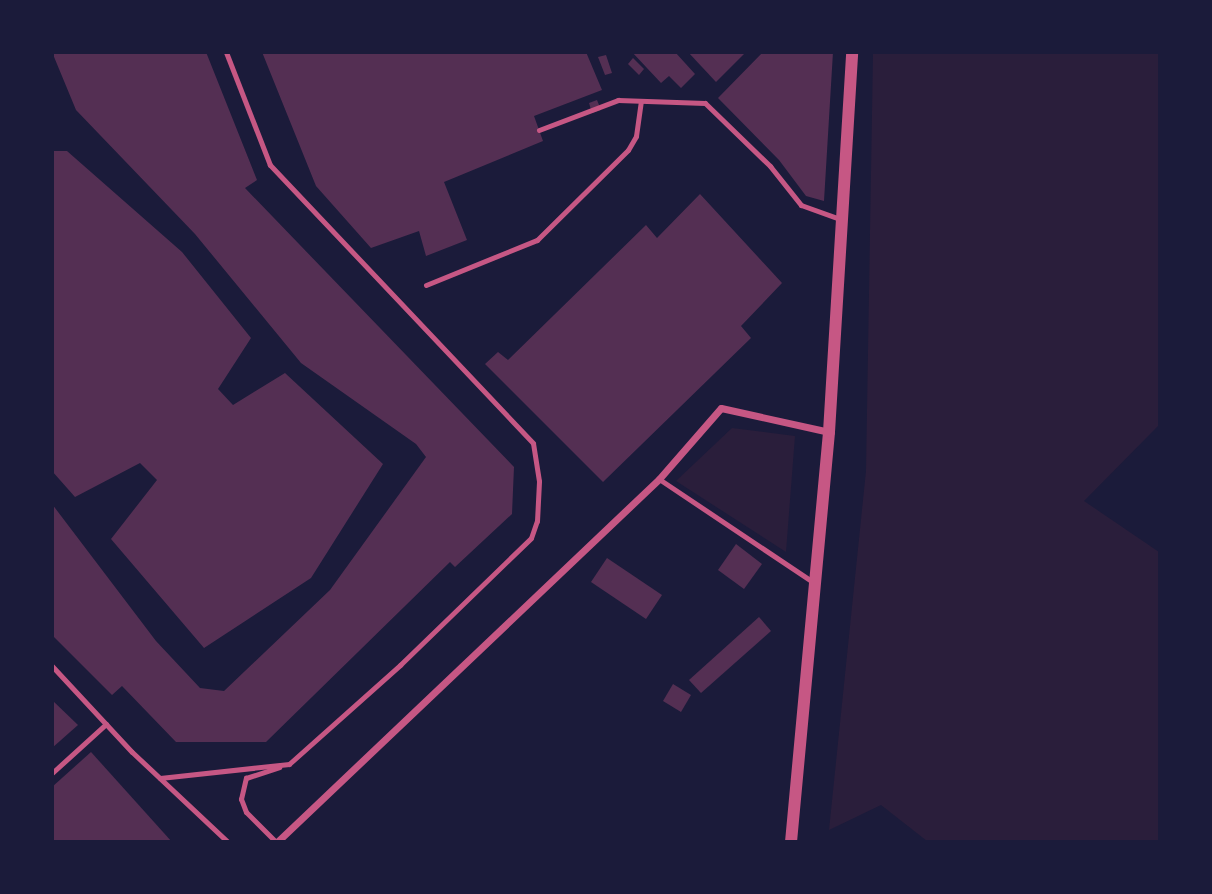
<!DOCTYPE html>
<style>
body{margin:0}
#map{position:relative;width:1212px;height:894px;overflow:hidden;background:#1b1b3a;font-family:"Source Sans 3",sans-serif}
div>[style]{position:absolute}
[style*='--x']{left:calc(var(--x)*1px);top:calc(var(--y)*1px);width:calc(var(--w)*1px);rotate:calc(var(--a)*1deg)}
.green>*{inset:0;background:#2a1e3b}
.building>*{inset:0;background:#542f53}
.service>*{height:5px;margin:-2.5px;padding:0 2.5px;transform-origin:2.5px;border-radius:2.5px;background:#c65784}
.minor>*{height:7px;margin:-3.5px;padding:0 3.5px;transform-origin:3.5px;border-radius:3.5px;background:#c65784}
.tertiary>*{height:12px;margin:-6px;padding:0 6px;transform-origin:6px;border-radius:6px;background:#c65784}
span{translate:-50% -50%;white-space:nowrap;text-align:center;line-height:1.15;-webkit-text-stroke:6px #1b1b3a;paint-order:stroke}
.frame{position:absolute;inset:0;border:54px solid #1b1b3a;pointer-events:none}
</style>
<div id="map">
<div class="green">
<i style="clip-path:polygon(873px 53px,1159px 53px,1159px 425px,1084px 501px,1159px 552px,1159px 841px,927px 841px,881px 805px,829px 830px,866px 471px)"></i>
<i style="clip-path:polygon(732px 428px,795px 436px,786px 552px,676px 481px)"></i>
</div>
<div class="building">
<i style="clip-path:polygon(52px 52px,206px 52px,257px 180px,245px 188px,514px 467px,512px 514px,455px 567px,450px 562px,266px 742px,176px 742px,122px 686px,112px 695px,52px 635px,52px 504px,156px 641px,200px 688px,224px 691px,330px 590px,426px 457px,416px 444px,301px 363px,195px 234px,76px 110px)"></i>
<i style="clip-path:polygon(262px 52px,586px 52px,602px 90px,534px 116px,543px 141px,444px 182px,467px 240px,426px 256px,419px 231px,371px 248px,316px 186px)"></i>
<i style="clip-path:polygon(632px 52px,675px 52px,695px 74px,681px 88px,669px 76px,661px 83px)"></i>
<i style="clip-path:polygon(688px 52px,746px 52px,716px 82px)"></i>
<i style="clip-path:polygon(763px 52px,833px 52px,824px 201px,806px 196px,779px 160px,718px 98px)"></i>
<i style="clip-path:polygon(606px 55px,612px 73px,605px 75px,598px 57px)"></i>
<i style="clip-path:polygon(633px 58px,644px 69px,639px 75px,628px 64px)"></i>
<i style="clip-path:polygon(597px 100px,601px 110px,592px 113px,589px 103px)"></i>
<i style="clip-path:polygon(52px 151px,67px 151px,182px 252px,251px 338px,218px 389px,233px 405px,285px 373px,383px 464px,311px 578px,204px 648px,111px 539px,157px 480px,140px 463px,75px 497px,52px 471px)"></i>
<i style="clip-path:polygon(700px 194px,782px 283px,741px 326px,751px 338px,603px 482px,485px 364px,498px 352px,508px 360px,646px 225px,657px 238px)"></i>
<i style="clip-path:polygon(736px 544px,762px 564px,744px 589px,718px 570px)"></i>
<i style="clip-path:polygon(607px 558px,662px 595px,646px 619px,591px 582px)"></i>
<i style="clip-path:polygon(759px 617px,771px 631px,701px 693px,689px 680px)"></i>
<i style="clip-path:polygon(673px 684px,691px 695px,681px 712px,663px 701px)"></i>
<i style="clip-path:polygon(52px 700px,78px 725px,52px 748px)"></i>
<i style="clip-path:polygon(91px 752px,172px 842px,52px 842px,52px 787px)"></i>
</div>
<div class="service">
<i style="--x:539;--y:130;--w:85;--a:-20.8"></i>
<i style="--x:618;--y:100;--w:87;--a:2"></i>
<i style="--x:705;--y:103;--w:91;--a:44.1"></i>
<i style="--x:770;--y:166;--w:50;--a:51.5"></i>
<i style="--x:801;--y:205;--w:41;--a:19.7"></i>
<i style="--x:426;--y:285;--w:120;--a:-22.1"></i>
<i style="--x:537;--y:240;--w:128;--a:-44.7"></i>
<i style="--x:628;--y:150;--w:16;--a:-60"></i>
<i style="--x:636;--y:136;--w:35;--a:-82"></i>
<i style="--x:659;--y:479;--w:185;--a:33.8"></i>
<i style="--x:52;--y:666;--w:117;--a:47.1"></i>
<i style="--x:132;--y:752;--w:132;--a:43.2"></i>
<i style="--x:52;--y:773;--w:73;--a:-42.2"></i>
<i style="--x:160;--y:778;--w:130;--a:-6.2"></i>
<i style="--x:289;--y:764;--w:149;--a:-41.7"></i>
<i style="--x:400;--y:665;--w:182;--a:-44.1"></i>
<i style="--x:531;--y:538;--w:18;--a:-71"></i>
<i style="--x:537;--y:521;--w:40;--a:-87.1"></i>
<i style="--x:539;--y:481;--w:38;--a:-99"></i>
<i style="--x:533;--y:443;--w:383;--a:-133.4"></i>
<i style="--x:270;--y:165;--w:121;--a:-111.3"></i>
<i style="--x:276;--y:842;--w:42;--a:-135"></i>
<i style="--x:246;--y:812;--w:14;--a:-111"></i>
<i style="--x:241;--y:799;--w:22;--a:-77"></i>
<i style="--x:246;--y:778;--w:35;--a:-18"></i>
</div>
<div class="minor">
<i style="--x:277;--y:842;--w:527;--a:-43.54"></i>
<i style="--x:659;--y:479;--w:94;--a:-48.9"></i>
<i style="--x:721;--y:408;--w:111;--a:12.5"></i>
</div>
<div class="tertiary">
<i style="--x:791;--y:842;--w:412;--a:-84.7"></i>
<i style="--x:829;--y:432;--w:381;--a:-86.5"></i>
</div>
<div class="frame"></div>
</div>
